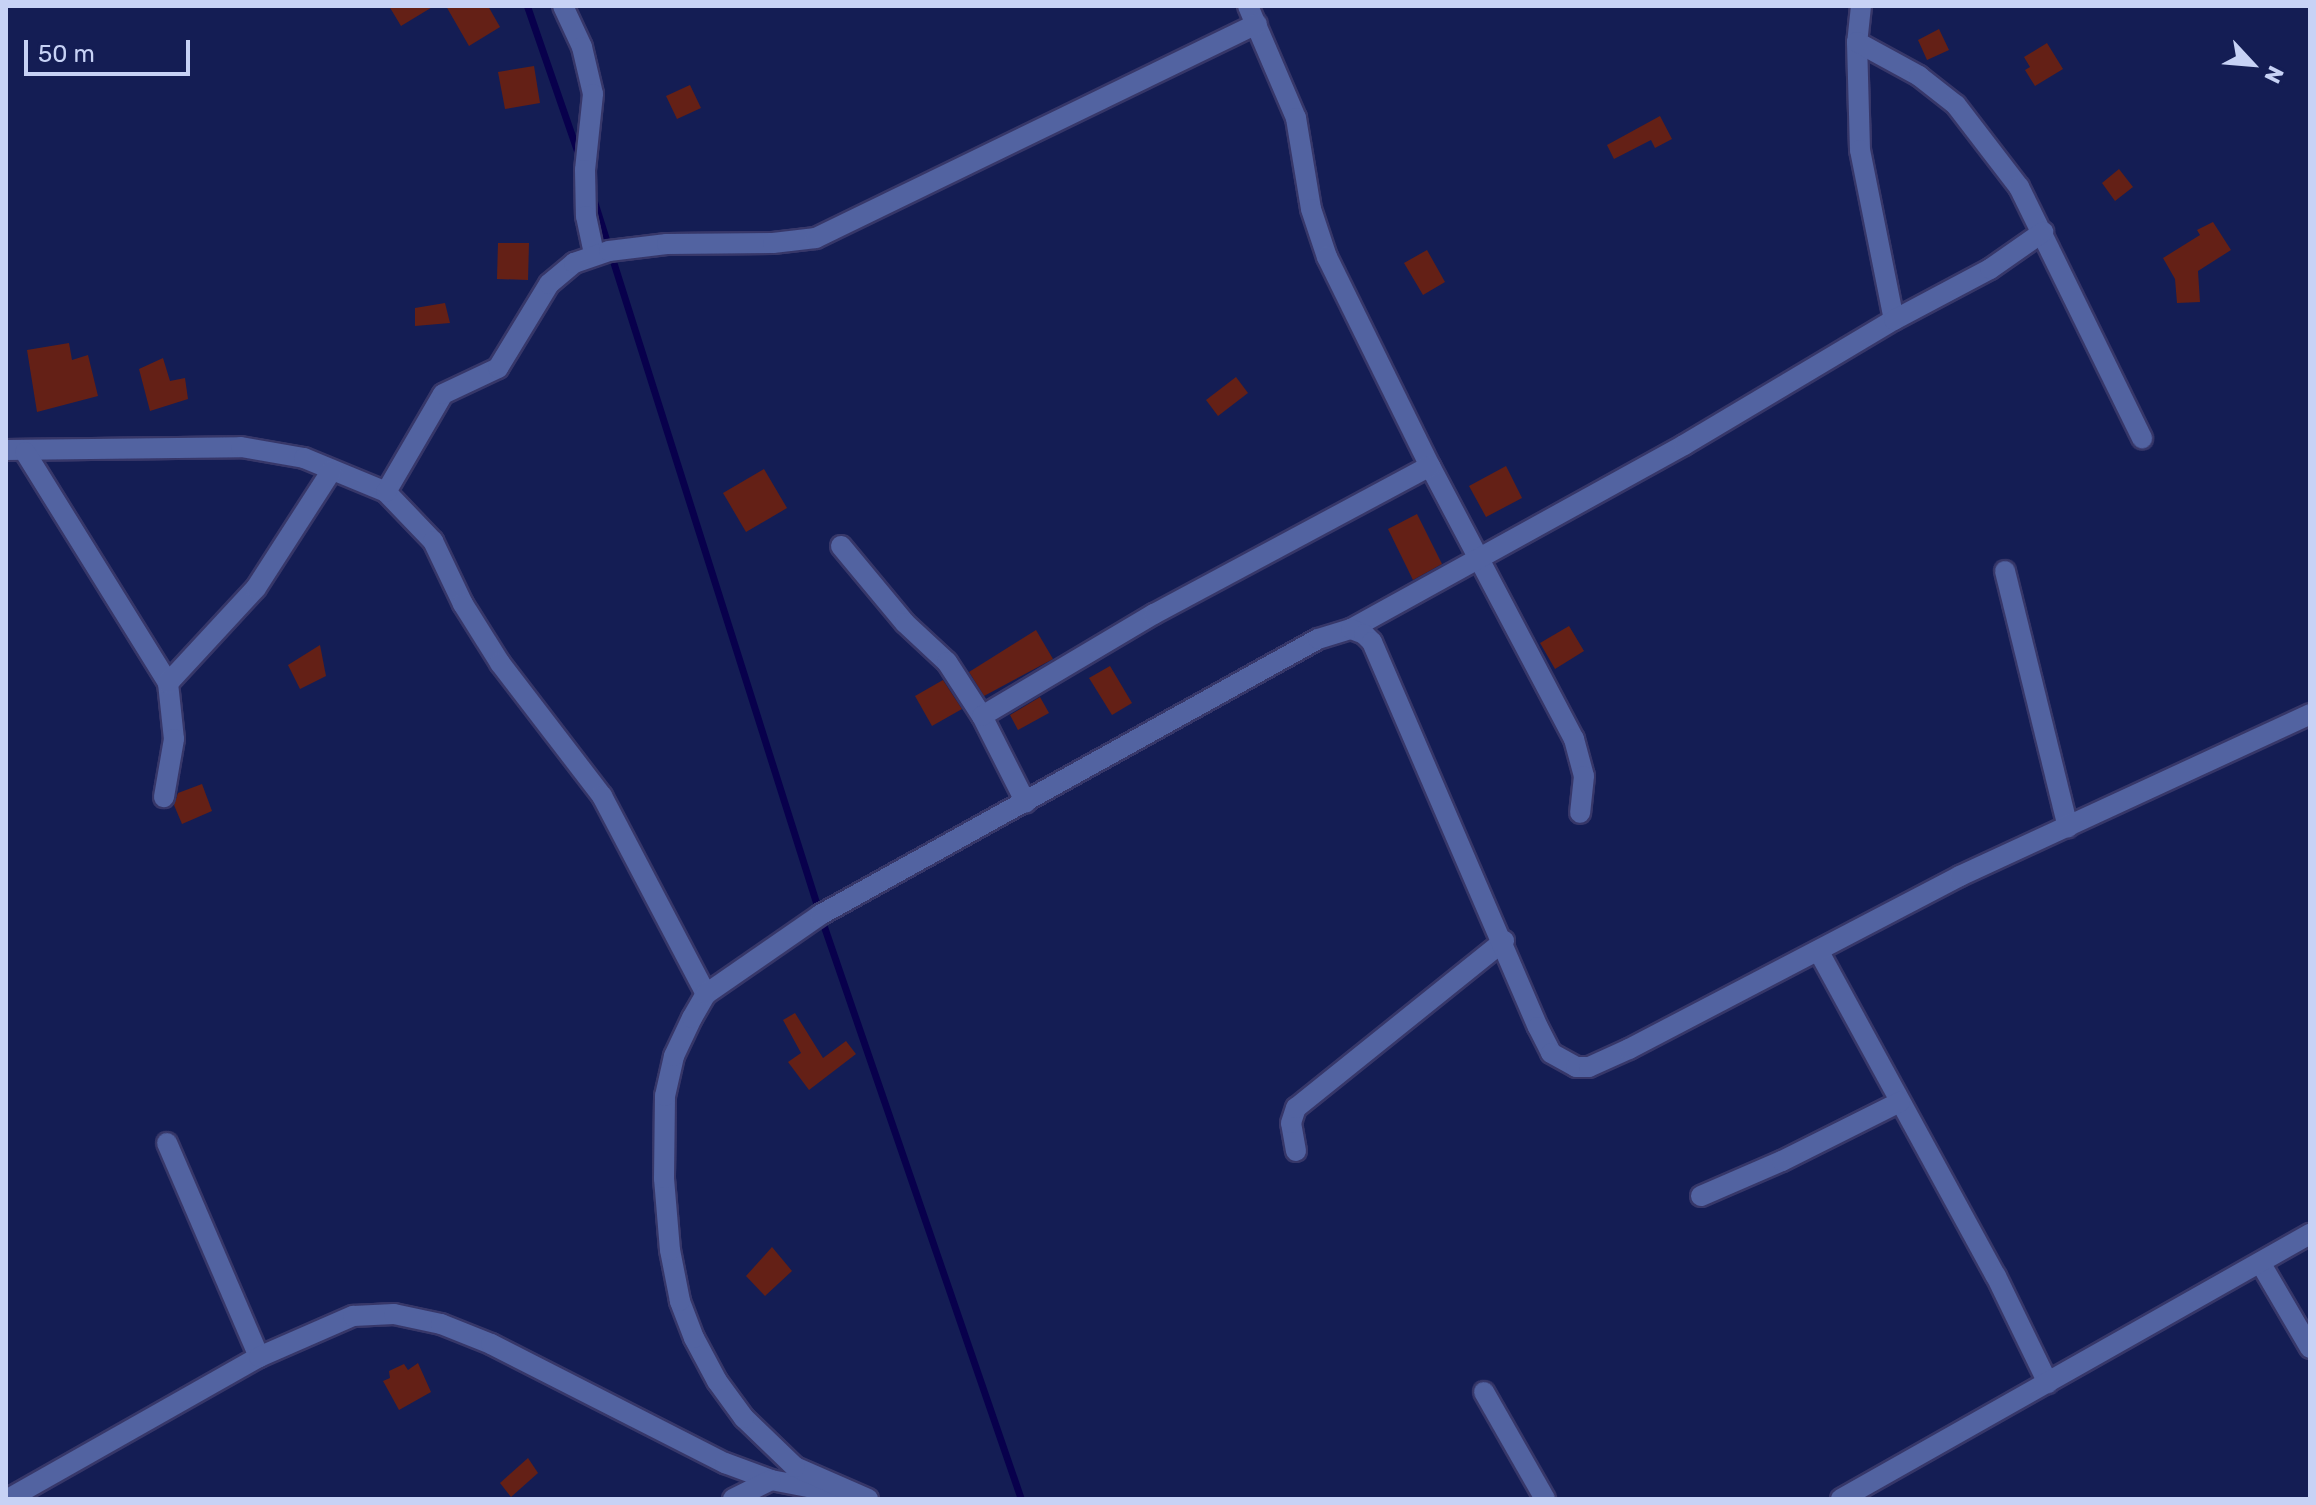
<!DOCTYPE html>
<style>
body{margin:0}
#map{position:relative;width:2316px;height:1505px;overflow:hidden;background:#141d54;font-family:Rubik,sans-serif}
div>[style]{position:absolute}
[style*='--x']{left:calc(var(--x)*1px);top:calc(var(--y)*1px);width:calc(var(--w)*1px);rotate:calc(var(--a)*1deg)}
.stream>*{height:7px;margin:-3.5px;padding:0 3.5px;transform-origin:3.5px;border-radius:3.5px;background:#08004c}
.building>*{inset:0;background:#642016}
.roads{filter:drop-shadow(2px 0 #373769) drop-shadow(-2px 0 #373769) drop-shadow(0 2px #373769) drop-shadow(0 -2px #373769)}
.street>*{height:20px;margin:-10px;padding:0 10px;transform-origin:10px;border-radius:10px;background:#5263a1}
span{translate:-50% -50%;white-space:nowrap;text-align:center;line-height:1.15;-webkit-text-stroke:6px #141d54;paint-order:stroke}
.frame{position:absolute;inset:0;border:8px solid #c7d2f5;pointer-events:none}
.north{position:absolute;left:2212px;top:24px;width:80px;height:80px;-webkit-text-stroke:6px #141d54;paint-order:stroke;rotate:116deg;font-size:22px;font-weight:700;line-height:32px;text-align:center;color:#c7d2f5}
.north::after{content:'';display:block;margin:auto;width:28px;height:36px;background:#c7d2f5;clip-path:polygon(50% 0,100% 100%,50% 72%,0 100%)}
.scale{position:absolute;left:24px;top:40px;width:166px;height:36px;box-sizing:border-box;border:4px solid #c7d2f5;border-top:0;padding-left:10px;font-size:24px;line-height:28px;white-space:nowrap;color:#c7d2f5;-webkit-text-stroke:6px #141d54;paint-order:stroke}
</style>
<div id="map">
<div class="stream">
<i style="--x:527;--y:6;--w:159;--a:70.9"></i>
<i style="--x:593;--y:198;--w:752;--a:72.43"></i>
<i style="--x:820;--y:915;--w:618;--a:71.01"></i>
</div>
<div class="building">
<i style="clip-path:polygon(389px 6px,434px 6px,401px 26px)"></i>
<i style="clip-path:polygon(446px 6px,488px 6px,500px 27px,469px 46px)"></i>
<i style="clip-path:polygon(1939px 29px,1949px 50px,1927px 60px,1918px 40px)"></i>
<i style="clip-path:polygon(2047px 43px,2063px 69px,2035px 86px,2025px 70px,2030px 67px,2024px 57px)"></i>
<i style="clip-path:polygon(534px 66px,540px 103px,505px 109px,498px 72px)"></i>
<i style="clip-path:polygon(690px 85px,701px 108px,677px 119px,666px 96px)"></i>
<i style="clip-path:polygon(1660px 116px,1672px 139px,1655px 148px,1651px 140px,1614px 159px,1607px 145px)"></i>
<i style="clip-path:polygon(2119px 169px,2133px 187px,2115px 201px,2102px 183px)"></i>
<i style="clip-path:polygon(2213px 222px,2231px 250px,2198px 271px,2200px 302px,2177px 303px,2175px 279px,2163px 258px,2200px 235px,2197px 230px)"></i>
<i style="clip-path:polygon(498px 243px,529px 243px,528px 280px,497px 279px)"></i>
<i style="clip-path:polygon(1427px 250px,1445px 282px,1423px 295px,1404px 263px)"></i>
<i style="clip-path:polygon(445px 303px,450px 323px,415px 326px,415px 308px)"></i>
<i style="clip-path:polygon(69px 343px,72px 360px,88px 355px,98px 396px,37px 412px,27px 350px)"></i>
<i style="clip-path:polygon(163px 358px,170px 381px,185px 378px,188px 399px,150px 411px,139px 369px)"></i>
<i style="clip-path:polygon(1236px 377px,1248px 393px,1218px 416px,1206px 400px)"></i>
<i style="clip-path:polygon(1506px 466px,1522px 498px,1486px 517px,1469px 486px)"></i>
<i style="clip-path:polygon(764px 469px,787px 508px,746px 532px,723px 493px)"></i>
<i style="clip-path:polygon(1417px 514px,1442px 564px,1413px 580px,1388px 529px)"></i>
<i style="clip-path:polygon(1569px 626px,1584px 651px,1555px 669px,1540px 643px)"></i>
<i style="clip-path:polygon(1036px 630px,1053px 659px,984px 696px,969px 672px)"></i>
<i style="clip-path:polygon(320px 645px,326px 676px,300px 689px,288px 665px)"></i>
<i style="clip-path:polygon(1110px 666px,1132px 703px,1112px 715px,1089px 678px)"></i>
<i style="clip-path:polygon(943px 680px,962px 709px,932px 726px,915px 696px)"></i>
<i style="clip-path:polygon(1040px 697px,1049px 713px,1018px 730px,1010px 715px)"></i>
<i style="clip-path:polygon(202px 784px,212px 811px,182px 824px,174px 805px,178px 793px)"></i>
<i style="clip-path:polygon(795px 1013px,823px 1058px,846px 1041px,856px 1054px,809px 1090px,788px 1062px,801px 1053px,783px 1020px)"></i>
<i style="clip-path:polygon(772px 1247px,792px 1271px,765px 1296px,746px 1276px)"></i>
<i style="clip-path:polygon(418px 1363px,431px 1392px,399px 1410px,383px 1381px,390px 1378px,389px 1371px,404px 1364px,408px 1370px)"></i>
<i style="clip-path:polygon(528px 1458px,538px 1473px,511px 1497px,500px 1483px)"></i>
</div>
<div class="roads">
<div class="street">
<i style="--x:563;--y:6;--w:45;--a:65.1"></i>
<i style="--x:582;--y:47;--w:48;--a:76.8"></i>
<i style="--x:593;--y:94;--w:76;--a:96"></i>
<i style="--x:585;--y:170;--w:46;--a:88.8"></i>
<i style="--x:586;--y:216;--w:39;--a:78"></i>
<i style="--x:1248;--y:6;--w:122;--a:66.8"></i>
<i style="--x:1296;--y:118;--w:92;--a:80.6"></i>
<i style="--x:1311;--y:209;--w:51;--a:71.6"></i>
<i style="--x:1327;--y:257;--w:233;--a:63.8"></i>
<i style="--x:1430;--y:466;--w:309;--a:62.2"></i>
<i style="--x:1574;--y:739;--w:38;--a:75"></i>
<i style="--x:1584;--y:776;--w:37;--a:96"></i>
<i style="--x:1861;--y:6;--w:36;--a:96"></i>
<i style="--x:1857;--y:42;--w:108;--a:88.4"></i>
<i style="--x:1860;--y:150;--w:173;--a:78.7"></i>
<i style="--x:1857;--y:42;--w:71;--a:28.7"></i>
<i style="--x:1919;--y:76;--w:47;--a:38.1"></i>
<i style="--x:1956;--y:105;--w:103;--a:52.5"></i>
<i style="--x:2019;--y:187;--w:280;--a:63.9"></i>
<i style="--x:6;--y:450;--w:235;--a:-0.7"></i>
<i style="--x:241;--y:447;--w:64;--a:9.9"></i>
<i style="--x:304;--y:458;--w:89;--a:22.5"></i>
<i style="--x:386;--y:492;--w:68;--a:46.2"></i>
<i style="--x:433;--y:541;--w:70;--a:64.5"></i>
<i style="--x:463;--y:604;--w:70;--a:57.9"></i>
<i style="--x:500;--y:663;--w:168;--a:52.5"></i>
<i style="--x:602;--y:796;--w:224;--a:62.3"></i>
<i style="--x:25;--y:452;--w:272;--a:58.2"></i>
<i style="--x:168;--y:683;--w:56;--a:83.9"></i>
<i style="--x:174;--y:739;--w:59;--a:99.8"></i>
<i style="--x:386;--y:492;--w:113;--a:-59.8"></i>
<i style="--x:443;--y:394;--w:61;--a:-25.3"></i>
<i style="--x:498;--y:368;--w:98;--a:-58.7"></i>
<i style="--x:549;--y:284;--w:33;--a:-40"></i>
<i style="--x:574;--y:263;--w:37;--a:-19"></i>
<i style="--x:609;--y:251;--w:58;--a:-6.9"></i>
<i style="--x:667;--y:244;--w:106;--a:-0.5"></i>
<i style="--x:773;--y:243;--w:43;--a:-6.6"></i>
<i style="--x:816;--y:238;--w:490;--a:-25.9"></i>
<i style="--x:841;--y:546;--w:100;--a:50.3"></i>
<i style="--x:905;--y:623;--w:57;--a:42.9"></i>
<i style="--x:947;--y:662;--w:64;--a:57.1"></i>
<i style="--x:982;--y:716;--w:97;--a:63.2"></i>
<i style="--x:2005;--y:571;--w:264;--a:76.2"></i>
<i style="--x:1351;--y:629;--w:380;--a:-28.9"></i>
<i style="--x:1684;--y:445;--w:244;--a:-30.8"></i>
<i style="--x:1894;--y:320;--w:109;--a:-28"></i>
<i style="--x:1990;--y:269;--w:65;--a:-34.9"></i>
<i style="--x:168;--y:683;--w:129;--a:-47.2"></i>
<i style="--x:256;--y:588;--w:140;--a:-57.2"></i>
<i style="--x:982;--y:716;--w:200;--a:-30.7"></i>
<i style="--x:1154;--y:614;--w:313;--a:-28.2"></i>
<i style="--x:1819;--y:952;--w:369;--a:61.4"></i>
<i style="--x:1996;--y:1276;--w:119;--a:64.1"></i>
<i style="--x:167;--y:1143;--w:233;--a:66.7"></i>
<i style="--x:1296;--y:1151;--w:28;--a:-100"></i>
<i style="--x:1291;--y:1123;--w:16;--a:-72"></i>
<i style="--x:1296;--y:1108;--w:267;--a:-38.8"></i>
<i style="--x:1701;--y:1196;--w:88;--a:-23.4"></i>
<i style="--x:1782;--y:1161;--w:132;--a:-26.6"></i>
<i style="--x:2261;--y:1264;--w:97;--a:59.7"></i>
<i style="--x:1484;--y:1392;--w:123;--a:60.3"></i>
<i style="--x:8;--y:1499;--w:288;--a:-29.5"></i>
<i style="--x:259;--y:1357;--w:103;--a:-23.6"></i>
<i style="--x:353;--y:1316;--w:41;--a:-2.8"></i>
<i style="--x:394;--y:1314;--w:48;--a:12"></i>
<i style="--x:441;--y:1324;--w:54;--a:21.8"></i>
<i style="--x:491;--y:1344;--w:263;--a:27"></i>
<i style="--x:725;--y:1463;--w:49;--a:20.3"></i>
<i style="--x:771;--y:1480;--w:69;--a:10.8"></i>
<i style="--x:733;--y:1499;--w:42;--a:-26.6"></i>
<i style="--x:868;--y:1499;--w:80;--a:-156.3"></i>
<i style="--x:795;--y:1467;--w:71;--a:-136.1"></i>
<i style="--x:744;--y:1418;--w:46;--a:-126.1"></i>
<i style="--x:717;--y:1381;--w:49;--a:-118.1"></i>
<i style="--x:694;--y:1338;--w:40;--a:-111"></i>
<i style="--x:680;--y:1301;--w:52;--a:-101.1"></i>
<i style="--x:670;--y:1250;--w:72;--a:-94.8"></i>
<i style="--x:664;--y:1178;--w:82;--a:-89.3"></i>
<i style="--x:665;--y:1096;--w:41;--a:-77.3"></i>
<i style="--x:674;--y:1056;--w:42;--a:-64.7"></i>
<i style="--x:692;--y:1018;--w:28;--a:-60"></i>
<i style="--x:706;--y:994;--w:139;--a:-34.7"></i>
<i style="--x:820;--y:915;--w:569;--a:-29"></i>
<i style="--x:1318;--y:639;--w:34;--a:-17"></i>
<i style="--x:1351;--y:629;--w:14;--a:21"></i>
<i style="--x:1364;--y:634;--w:11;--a:45"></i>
<i style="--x:1372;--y:642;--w:419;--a:66.7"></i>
<i style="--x:1538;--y:1027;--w:29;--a:63"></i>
<i style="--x:1551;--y:1053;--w:29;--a:29"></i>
<i style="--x:1576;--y:1067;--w:13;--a:0"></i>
<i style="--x:1589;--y:1067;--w:44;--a:-24.2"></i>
<i style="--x:1629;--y:1049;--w:373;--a:-27.6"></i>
<i style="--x:1960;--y:876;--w:386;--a:-24.8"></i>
<i style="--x:1841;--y:1499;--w:539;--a:-29.47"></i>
</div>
</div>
<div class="frame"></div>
<div class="north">N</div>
<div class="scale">50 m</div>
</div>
